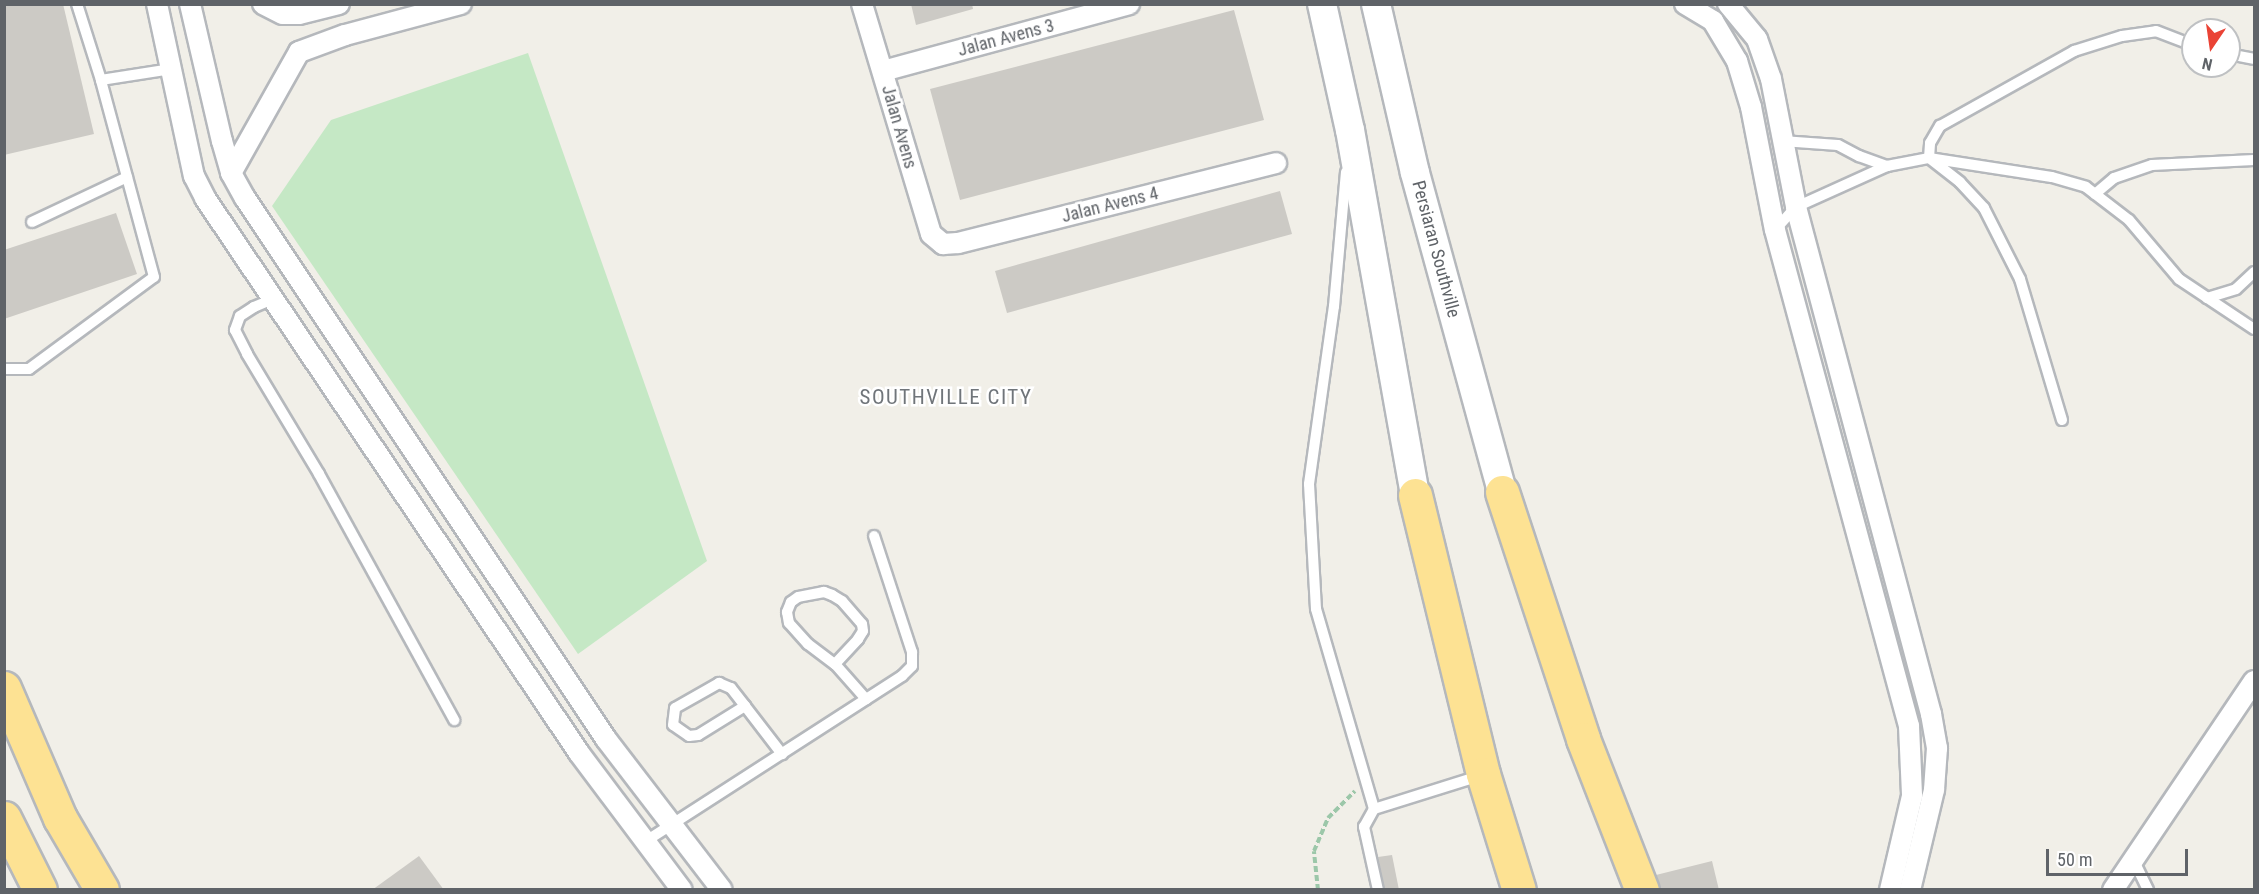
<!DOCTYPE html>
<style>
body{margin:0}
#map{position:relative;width:2259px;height:894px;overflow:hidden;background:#f1efe8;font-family:"Roboto Condensed",sans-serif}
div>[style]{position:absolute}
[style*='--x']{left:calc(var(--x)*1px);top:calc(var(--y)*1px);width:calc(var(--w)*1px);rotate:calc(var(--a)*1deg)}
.green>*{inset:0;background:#c5e8c5}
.building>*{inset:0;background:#cccac5}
.path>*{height:4px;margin-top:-2px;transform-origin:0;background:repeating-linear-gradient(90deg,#9cc7a9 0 6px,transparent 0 9px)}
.roads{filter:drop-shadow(2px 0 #b5b8bc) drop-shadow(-2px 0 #b5b8bc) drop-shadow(0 2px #b5b8bc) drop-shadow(0 -2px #b5b8bc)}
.lane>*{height:10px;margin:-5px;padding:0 5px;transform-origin:5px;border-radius:5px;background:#fff}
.street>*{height:20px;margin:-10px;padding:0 10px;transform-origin:10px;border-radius:10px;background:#fff}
.secondary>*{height:28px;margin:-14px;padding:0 14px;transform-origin:14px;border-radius:14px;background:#fff}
.highway>*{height:33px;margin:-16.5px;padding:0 16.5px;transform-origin:16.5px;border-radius:16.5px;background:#fde293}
span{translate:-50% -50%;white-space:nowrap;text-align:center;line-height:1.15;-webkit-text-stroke:5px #fff;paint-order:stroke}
.street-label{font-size:18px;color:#5f6368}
.quarter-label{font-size:21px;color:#70757a;letter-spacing:1.5px}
.frame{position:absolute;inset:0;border:6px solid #5f6368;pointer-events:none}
.north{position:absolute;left:2181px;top:18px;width:60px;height:60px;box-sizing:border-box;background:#fff;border:2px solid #bfc1c3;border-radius:50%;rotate:193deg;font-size:16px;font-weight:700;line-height:24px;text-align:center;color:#5f6368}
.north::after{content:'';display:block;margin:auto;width:21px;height:27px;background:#ea4335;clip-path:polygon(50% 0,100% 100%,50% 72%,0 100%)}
.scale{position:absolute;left:2046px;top:849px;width:142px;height:27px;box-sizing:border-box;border:3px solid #5f6368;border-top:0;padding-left:8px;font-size:18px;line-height:21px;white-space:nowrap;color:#5f6368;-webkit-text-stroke:4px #fff;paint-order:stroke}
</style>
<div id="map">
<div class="green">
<i style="clip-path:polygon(528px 53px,707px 561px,578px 654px,272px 206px,331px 120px)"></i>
</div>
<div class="building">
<i style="clip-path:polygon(4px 4px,63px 4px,94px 134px,4px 155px)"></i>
<i style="clip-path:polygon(911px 4px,972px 4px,973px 9px,916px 25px)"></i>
<i style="clip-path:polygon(1234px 10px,1264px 120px,960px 200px,930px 89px)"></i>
<i style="clip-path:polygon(1280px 191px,1292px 234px,1007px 313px,995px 271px)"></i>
<i style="clip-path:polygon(116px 213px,137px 274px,4px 319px,4px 250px)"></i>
<i style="clip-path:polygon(1392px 855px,1399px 890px,1385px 890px,1378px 857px)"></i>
<i style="clip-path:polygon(419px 856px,444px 890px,372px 890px)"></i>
<i style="clip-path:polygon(1712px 861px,1719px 890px,1660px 890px,1656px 875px)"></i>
</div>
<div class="path">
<i style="--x:1318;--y:890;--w:39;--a:-96"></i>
<i style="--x:1314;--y:851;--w:36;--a:-67"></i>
<i style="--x:1328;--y:818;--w:38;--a:-45"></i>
</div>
<div class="roads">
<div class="lane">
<i style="--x:2229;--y:54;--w:25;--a:11"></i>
<i style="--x:101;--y:80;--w:71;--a:-8.9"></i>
<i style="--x:1782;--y:141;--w:56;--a:4.1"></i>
<i style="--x:1838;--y:145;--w:24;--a:28"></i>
<i style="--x:1859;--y:156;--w:30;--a:20"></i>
<i style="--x:1887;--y:166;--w:43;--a:-10.8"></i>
<i style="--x:1929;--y:158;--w:124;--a:8.8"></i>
<i style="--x:2052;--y:177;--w:35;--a:16"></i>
<i style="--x:2086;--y:187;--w:54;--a:37.5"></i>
<i style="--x:2129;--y:220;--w:77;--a:49.7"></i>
<i style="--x:2179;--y:279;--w:90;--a:33.7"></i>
<i style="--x:1346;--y:172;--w:135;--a:95.1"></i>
<i style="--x:1334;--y:306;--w:180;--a:98"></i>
<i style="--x:1309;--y:484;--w:125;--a:86.8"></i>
<i style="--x:1316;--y:609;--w:208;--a:73.8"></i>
<i style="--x:2095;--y:194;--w:25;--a:-40"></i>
<i style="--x:2114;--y:178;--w:40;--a:-18.9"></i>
<i style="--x:2152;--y:165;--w:102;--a:-2.8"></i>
<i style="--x:32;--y:222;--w:105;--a:-25.3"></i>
<i style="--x:1775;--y:230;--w:31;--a:-48"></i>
<i style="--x:1796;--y:207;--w:100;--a:-24.3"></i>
<i style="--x:2207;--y:298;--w:30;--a:-17"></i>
<i style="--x:2236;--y:289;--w:25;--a:-43"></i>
<i style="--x:273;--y:299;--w:21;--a:157"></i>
<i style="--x:254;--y:307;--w:17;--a:147"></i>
<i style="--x:240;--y:316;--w:15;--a:110"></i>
<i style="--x:235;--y:330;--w:27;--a:63"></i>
<i style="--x:247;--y:354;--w:140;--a:59"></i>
<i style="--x:319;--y:474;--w:281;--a:61.2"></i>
<i style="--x:4;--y:369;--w:25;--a:0"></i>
<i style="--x:29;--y:369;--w:155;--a:-36.4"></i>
<i style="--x:154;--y:277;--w:204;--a:-105.1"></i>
<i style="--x:101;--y:80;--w:80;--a:-107.5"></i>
<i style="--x:2062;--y:420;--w:147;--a:-106.6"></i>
<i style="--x:2020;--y:279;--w:80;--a:-116.9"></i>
<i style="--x:1984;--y:208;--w:35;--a:-133"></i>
<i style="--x:1960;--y:182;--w:39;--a:-142"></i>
<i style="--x:1929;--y:158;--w:15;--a:-86"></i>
<i style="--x:1930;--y:143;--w:20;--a:-60"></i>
<i style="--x:1940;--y:126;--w:154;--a:-29.2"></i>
<i style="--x:2074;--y:51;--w:50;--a:-17.4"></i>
<i style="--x:2122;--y:36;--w:34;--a:-8"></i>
<i style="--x:2156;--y:31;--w:40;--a:21"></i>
<i style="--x:835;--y:664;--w:34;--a:-47"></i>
<i style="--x:858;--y:639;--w:9;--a:-58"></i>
<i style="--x:863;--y:631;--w:7;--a:-98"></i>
<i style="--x:862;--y:624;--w:30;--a:-131"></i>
<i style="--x:842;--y:601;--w:12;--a:-149"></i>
<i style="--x:832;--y:595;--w:9;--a:-159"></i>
<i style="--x:824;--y:592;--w:26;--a:169"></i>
<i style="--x:798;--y:597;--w:9;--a:144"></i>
<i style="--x:791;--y:602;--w:11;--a:112"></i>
<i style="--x:787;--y:612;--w:11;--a:80"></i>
<i style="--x:789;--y:623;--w:28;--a:48"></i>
<i style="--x:808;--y:644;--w:34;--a:37"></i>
<i style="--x:835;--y:664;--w:47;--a:48.5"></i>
<i style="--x:745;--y:706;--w:55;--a:148.3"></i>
<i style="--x:698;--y:735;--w:9;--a:174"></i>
<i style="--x:689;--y:736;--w:19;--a:-145"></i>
<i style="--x:673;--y:725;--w:17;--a:-83"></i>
<i style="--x:675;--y:708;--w:51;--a:-29.6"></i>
<i style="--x:719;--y:683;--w:13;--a:23"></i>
<i style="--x:731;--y:688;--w:23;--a:52"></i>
<i style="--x:745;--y:706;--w:61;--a:52.4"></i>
<i style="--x:646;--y:841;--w:305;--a:-32.8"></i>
<i style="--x:902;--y:676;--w:14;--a:-45"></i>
<i style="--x:912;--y:666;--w:14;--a:-90"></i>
<i style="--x:912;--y:652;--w:122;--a:-108.1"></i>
<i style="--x:2132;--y:857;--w:37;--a:64"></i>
<i style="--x:1378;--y:890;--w:65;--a:-102.5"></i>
<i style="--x:1364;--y:827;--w:21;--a:-61"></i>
<i style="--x:1374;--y:809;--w:110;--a:-17.4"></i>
</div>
<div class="street">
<i style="--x:157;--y:4;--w:176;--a:77.9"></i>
<i style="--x:194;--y:176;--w:25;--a:63"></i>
<i style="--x:205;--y:198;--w:669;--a:56.02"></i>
<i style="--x:579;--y:753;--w:171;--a:53.1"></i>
<i style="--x:190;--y:4;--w:141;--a:76.9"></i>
<i style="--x:222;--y:141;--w:33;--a:74"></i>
<i style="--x:231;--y:173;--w:29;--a:61"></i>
<i style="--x:245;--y:198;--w:650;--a:56.29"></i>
<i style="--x:606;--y:739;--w:190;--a:52.5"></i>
<i style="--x:263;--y:4;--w:22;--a:27"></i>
<i style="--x:283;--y:14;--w:16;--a:0"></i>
<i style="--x:299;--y:14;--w:41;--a:-14"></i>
<i style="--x:862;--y:4;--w:240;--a:73.3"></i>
<i style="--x:931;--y:234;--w:16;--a:40"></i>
<i style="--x:943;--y:244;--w:15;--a:-4"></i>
<i style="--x:958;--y:243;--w:328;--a:-14.1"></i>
<i style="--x:1685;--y:4;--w:33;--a:31"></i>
<i style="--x:1713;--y:21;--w:47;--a:59"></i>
<i style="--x:1737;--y:61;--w:48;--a:73.1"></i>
<i style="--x:1751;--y:107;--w:125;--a:79"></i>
<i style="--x:1775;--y:230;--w:514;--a:74.88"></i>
<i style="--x:1909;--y:726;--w:70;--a:87.5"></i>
<i style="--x:1912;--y:796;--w:97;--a:103.2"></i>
<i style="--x:1728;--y:4;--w:45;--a:50.4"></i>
<i style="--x:1757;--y:39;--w:42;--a:70.7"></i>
<i style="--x:1771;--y:79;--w:130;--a:78.9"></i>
<i style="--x:1796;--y:207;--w:525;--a:75.09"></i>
<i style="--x:1931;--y:714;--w:35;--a:80"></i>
<i style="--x:1937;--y:748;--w:42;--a:94.1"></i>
<i style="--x:1934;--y:790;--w:103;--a:103.5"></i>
<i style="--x:883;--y:71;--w:255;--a:-15.2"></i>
<i style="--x:231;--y:173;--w:139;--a:-60.7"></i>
<i style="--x:299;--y:52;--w:49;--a:-20.3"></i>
<i style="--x:345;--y:35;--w:120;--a:-15"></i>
<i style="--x:2113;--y:890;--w:252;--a:-56"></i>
</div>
<div class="secondary">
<i style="--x:1322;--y:4;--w:129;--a:77.5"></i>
<i style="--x:1350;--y:130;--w:371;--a:79.9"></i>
<i style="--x:1376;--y:4;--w:173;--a:77"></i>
<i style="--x:1415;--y:173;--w:331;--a:74.7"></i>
</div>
<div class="highway">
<i style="--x:1502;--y:492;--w:260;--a:71.8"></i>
<i style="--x:1583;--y:739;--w:162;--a:68.7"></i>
<i style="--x:1415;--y:495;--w:287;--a:76.3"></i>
<i style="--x:1483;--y:774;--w:121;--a:72.8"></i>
<i style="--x:4;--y:688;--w:142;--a:66.7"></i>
<i style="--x:60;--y:818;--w:83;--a:59.7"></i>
<i style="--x:4;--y:818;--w:80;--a:63.4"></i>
</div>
</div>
<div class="street-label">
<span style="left:1006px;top:38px;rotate:-15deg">Jalan Avens 3</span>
<span style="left:899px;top:127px;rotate:74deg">Jalan Avens</span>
<span style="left:1110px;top:205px;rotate:-14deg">Jalan Avens 4</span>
<span style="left:1436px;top:249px;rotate:75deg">Persiaran Southville</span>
</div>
<div class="quarter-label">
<span style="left:946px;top:397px">SOUTHVILLE CITY</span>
</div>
<div class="frame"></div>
<div class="north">N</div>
<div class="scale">50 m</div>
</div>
